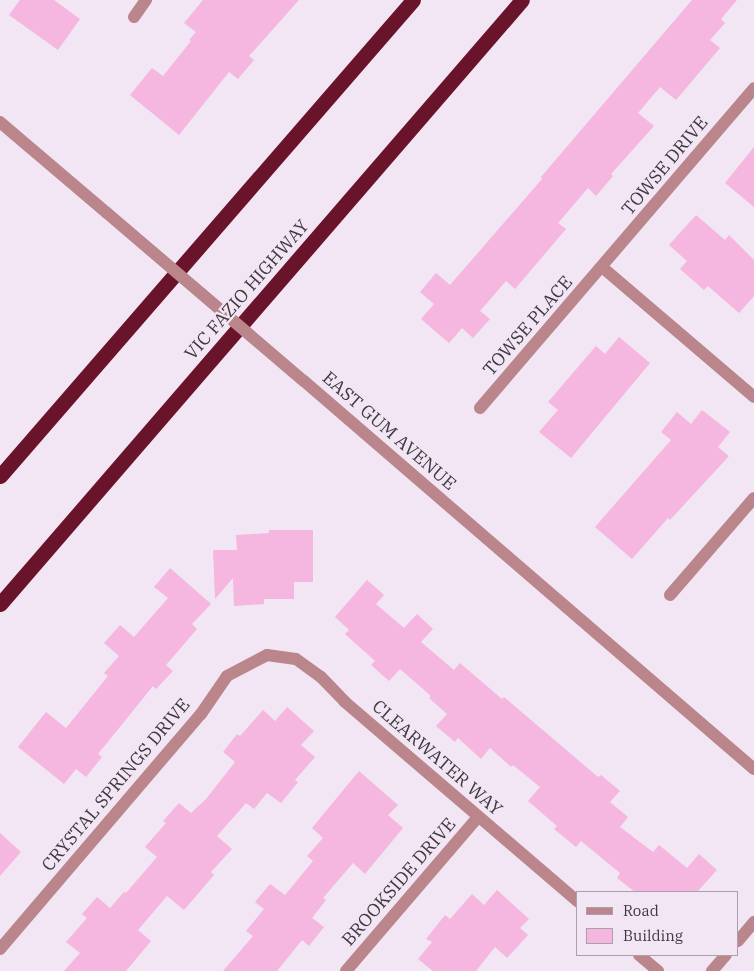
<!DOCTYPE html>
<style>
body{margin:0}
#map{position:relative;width:754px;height:971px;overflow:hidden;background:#f2e5f4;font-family:"IBM Plex Serif",serif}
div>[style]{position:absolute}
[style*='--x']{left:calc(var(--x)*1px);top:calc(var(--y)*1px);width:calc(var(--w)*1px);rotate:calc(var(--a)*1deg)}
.building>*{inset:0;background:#f5b6df}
.minor>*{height:12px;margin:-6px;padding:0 6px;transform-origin:6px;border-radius:6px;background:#bb858c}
.highway>*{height:15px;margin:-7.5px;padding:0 7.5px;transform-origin:7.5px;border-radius:7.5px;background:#6a142b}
.minor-bridge>*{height:12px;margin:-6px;padding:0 6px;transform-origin:6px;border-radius:6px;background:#bb858c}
span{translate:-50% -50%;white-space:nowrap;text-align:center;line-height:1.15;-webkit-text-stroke:4.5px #f2e5f4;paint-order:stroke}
.street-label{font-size:18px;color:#3e393f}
.legend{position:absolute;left:576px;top:891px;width:162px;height:65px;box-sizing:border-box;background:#f2e5f4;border:1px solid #aaa0ac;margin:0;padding:6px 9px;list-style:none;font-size:15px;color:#3e393f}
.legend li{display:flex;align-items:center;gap:10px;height:25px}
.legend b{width:25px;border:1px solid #aaa0ac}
</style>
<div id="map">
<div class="building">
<i style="clip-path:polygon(20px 0,54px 0,80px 19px,58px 50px,9px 15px)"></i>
<i style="clip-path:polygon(203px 0,299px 0,249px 56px,254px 60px,238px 79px,229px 72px,179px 135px,130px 95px,152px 68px,163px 76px,191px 41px,189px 40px,196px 32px,184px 23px)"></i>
<i style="clip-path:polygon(692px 0,737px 0,721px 19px,725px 23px,710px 40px,720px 48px,676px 100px,660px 87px,638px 113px,654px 126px,611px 174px,613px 176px,596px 196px,588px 188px,558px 223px,566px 229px,515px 289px,506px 281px,480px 311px,490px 319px,473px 338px,462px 328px,449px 343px,421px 319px,434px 304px,420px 292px,436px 273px,450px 285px,542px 179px,541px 177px)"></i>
<i style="clip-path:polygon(754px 147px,754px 207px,725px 183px)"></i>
<i style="clip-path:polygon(696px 215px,725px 240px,729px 235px,754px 260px,754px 296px,739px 313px,708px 286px,704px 290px,680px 269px,687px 261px,669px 245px)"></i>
<i style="clip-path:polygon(619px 337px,650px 363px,571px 458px,539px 432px,558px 410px,548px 402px,596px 346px,605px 354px)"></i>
<i style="clip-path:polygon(702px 410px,730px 432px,718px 447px,729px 456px,670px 520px,668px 518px,632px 559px,595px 527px,671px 440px,661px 432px,677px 412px,691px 424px)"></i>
<i style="clip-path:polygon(269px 530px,313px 530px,313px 582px,294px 582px,294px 599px,264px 599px,264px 604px,234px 606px,233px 578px,215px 599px,213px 550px,237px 550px,236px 535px,269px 533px)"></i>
<i style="clip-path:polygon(170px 568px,211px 604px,192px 624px,197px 629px,166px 665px,173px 671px,156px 689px,153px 686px,98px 754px,102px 757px,86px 777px,76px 769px,64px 784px,18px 747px,46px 712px,66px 728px,108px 676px,104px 673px,119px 656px,104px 643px,120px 625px,134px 637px,168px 598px,154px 587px)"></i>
<i style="clip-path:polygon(367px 580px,384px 595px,376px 604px,404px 628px,417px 614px,433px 629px,421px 642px,454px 670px,460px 663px,502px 699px,504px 697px,598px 777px,601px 775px,620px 791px,610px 802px,628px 817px,620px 827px,653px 852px,659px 845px,687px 868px,699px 854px,717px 870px,697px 892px,635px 892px,617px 878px,620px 873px,581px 841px,576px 847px,554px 829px,557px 826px,528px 801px,540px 787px,513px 765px,511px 767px,490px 748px,481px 759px,458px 738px,455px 742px,436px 726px,447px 714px,429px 698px,431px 696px,400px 669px,389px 681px,371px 665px,375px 661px,345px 634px,349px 630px,335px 617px)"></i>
<i style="clip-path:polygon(287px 707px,314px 731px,301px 745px,315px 757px,295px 780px,298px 782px,281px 803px,267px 793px,254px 809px,246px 803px,217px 836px,232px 849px,211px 872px,214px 875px,184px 910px,167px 896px,138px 930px,151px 941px,126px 971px,64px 971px,80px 953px,66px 942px,87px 918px,82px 914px,97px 897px,110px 908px,124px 892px,126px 893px,157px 857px,145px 847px,166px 823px,163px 821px,179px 803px,191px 813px,206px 799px,235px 762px,223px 752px,237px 734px,240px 736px,263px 710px,275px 721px)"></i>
<i style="clip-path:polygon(359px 771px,398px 805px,388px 815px,403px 828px,365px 874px,353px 863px,323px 898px,326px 900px,312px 918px,324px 927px,309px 946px,302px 940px,277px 971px,223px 971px,253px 936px,246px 931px,264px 909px,255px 902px,270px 884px,285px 895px,313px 861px,307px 856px,323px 838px,312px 828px)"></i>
<i style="clip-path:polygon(0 833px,21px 852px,0 876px)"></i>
<i style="clip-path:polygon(497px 890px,529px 919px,520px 928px,528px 935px,507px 958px,495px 947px,476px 971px,433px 971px,418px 959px,432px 942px,426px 939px,445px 915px,450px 919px,472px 894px,484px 905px)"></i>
</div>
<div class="minor">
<i style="--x:134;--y:17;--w:21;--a:-55"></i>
<i style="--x:0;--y:122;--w:140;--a:40.4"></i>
<i style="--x:602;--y:267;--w:200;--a:40.5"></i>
<i style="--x:304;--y:381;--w:594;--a:40.77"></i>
<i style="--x:480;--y:408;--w:421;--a:-49.4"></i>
<i style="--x:670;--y:595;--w:128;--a:-49.1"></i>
<i style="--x:738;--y:941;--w:25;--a:-50"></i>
<i style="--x:0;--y:949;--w:309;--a:-49.5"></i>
<i style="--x:201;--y:714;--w:46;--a:-55.6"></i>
<i style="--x:227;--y:676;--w:45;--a:-27.7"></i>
<i style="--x:267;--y:655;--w:29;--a:8"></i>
<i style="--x:296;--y:659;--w:31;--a:36"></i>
<i style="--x:321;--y:677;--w:35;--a:46"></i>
<i style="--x:345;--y:702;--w:307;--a:40.6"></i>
<i style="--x:639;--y:955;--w:25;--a:40"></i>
<i style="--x:346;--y:971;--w:203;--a:-49.4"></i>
<i style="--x:712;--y:971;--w:21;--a:-49"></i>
</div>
<div class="highway">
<i style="--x:0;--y:476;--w:630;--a:-49.05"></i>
<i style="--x:0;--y:604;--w:798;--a:-49.17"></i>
</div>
<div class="minor-bridge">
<i style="--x:107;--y:213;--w:259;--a:40.5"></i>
</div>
<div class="street-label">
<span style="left:665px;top:166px;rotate:-50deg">TOWSE DRIVE</span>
<span style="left:247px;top:290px;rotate:-49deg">VIC FAZIO HIGHWAY</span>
<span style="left:528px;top:326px;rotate:-49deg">TOWSE PLACE</span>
<span style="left:389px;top:431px;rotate:41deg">EAST GUM AVENUE</span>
<span style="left:437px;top:758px;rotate:41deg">CLEARWATER WAY</span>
<span style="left:116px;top:785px;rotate:-50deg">CRYSTAL SPRINGS DRIVE</span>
<span style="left:399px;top:882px;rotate:-49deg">BROOKSIDE DRIVE</span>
</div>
<ul class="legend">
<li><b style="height:6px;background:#bb858c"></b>Road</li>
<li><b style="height:14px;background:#f5b6df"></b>Building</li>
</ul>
</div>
